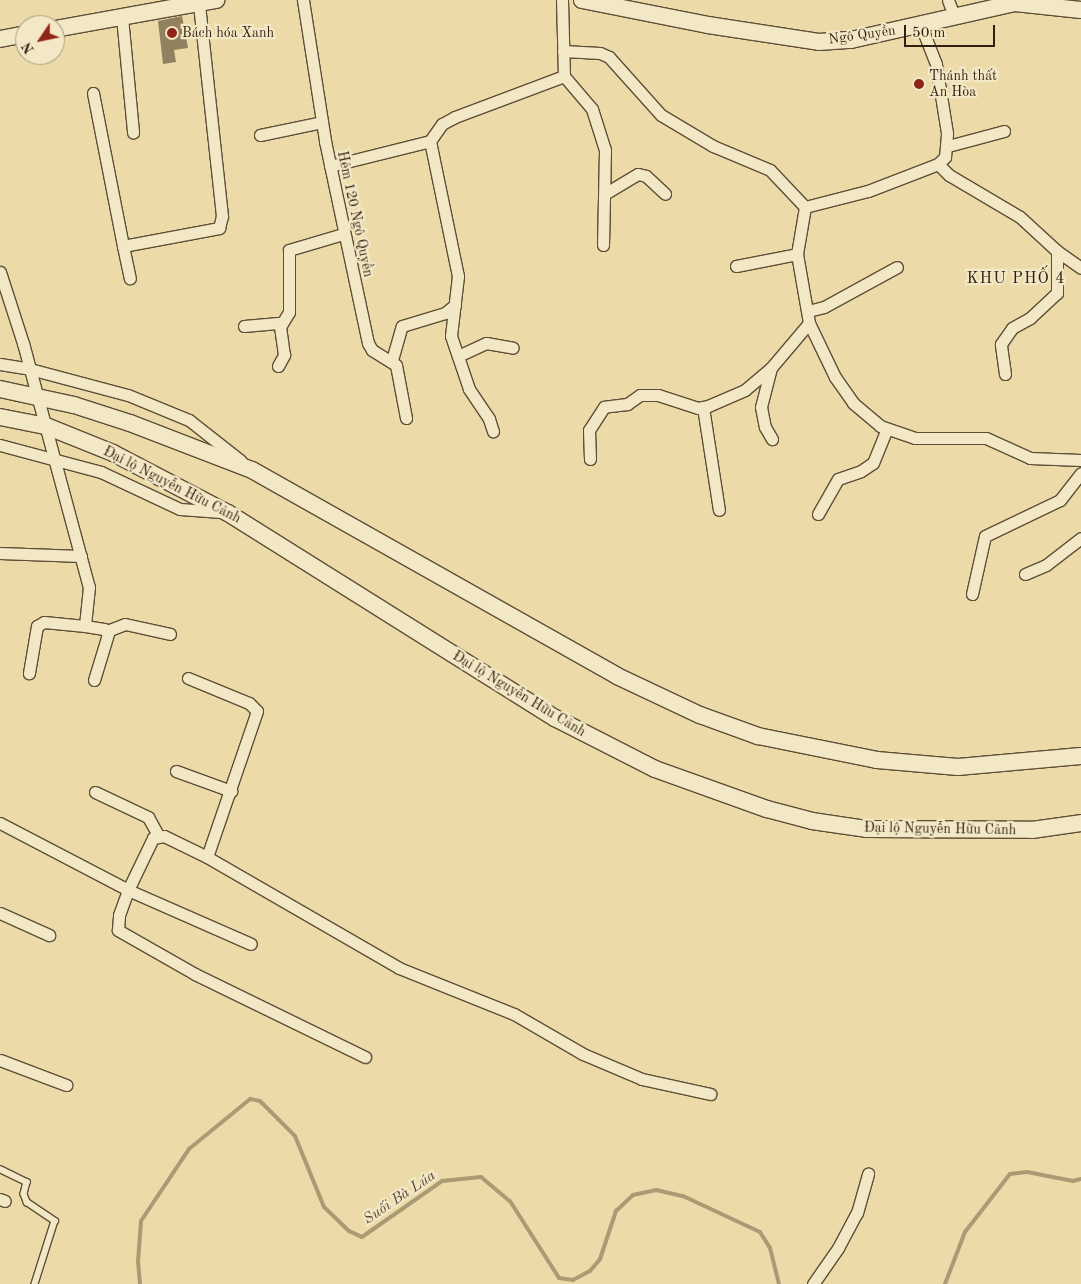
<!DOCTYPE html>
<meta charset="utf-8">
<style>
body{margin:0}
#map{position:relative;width:1081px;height:1284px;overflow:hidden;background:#ecdba8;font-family:"Old Standard TT",serif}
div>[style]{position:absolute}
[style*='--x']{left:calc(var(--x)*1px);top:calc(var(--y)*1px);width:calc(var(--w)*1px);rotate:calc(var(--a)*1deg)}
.stream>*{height:4px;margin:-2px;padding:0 2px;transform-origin:2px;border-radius:2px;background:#ab9b74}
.building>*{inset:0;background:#91815f}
.roads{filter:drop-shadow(1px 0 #5e4e36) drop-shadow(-1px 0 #5e4e36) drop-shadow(0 1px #5e4e36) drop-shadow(0 -1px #5e4e36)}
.lane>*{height:5.5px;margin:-2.75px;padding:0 2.75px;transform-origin:2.75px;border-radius:2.75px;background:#f3e8c6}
.street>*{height:11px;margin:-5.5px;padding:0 5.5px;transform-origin:5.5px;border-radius:5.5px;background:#f3e8c6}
.secondary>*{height:16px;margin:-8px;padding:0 8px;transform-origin:8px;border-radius:8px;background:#f3e8c6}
.dots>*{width:14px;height:14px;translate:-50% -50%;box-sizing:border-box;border:2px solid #f3e8c6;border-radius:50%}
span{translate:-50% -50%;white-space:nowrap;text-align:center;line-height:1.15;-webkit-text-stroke:4.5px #f3e8c6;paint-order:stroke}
.poi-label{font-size:14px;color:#2e1f10}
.left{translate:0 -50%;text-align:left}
.street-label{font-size:14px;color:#2e1f10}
.water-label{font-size:15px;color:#5a4a33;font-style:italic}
.quarter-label{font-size:16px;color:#2e1f10;letter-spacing:1px}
.north{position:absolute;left:15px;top:15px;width:50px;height:50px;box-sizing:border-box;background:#f3e8c6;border:1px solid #a4987d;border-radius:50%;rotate:236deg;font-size:14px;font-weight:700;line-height:20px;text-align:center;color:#2e1f10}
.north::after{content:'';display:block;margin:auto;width:18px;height:22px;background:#8f2418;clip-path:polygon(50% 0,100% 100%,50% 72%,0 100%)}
.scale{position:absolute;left:904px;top:25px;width:91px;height:22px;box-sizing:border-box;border:2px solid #2e1f10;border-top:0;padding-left:6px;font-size:15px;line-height:18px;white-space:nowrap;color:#2e1f10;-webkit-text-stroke:4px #f3e8c6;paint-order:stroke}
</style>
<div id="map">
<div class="stream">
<i style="--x:140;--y:1284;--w:22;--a:-95"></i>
<i style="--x:138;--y:1262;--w:41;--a:-85.8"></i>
<i style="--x:141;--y:1221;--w:87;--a:-56.3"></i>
<i style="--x:189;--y:1149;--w:79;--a:-39.3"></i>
<i style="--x:250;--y:1099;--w:10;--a:11"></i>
<i style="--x:260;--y:1101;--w:49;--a:45"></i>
<i style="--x:295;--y:1136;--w:77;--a:67.8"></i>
<i style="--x:324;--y:1207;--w:35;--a:44"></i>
<i style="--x:349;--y:1231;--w:14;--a:25"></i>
<i style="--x:362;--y:1237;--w:98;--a:-35"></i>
<i style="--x:442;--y:1181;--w:39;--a:-6"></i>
<i style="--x:481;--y:1177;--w:38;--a:40"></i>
<i style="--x:510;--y:1201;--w:91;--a:57.5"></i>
<i style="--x:559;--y:1278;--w:14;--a:8"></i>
<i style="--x:573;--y:1280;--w:19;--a:-28"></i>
<i style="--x:590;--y:1271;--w:16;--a:-50"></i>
<i style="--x:600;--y:1259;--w:51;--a:-71.6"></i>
<i style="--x:616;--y:1211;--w:23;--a:-43"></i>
<i style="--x:633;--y:1195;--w:24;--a:-12"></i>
<i style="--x:656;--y:1190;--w:28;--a:13"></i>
<i style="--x:683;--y:1196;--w:85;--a:25.1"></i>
<i style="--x:760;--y:1232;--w:19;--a:58"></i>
<i style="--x:770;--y:1248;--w:37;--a:76"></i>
<i style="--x:945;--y:1284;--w:56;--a:-69"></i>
<i style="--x:965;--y:1232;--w:73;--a:-52.2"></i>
<i style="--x:1010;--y:1174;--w:17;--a:-7"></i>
<i style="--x:1027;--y:1172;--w:47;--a:11.1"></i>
<i style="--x:1073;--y:1181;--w:8;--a:-14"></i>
</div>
<div class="building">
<i style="clip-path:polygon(182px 16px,188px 48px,174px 50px,176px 62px,163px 64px,158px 21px)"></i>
</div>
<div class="roads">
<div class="lane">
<i style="--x:0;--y:1169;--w:30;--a:26"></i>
<i style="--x:27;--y:1182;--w:12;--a:104"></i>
<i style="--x:24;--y:1194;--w:9;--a:69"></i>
<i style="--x:27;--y:1202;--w:34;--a:34"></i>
<i style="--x:55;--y:1221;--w:66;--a:107.6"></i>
</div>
<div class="street">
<i style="--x:303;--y:0;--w:143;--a:81.1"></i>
<i style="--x:325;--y:141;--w:207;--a:78"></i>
<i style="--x:368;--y:343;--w:8;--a:60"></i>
<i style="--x:372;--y:350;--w:28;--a:32"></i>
<i style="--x:396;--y:365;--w:54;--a:79.3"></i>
<i style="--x:562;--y:0;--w:76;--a:88.5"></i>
<i style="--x:564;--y:76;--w:43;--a:49.7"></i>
<i style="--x:592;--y:109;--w:43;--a:72.4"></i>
<i style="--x:605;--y:150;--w:95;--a:91.2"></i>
<i style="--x:948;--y:0;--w:17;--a:69"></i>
<i style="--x:122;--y:17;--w:116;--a:84.5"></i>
<i style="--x:563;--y:51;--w:37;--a:3"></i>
<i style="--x:600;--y:53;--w:10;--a:24"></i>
<i style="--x:609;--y:57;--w:78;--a:48.1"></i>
<i style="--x:661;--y:115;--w:61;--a:30.8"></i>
<i style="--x:713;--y:146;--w:62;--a:22.8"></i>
<i style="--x:770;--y:170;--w:51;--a:46.6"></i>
<i style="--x:805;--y:207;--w:48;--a:99.7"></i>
<i style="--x:797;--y:254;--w:70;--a:80.1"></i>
<i style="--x:809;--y:323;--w:59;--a:130.2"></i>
<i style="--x:771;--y:368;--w:34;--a:140"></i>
<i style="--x:745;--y:390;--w:40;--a:156.6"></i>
<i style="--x:708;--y:406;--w:10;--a:169"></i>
<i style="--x:698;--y:408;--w:42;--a:-162"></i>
<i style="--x:658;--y:395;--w:18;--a:180"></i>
<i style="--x:640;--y:395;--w:16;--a:145"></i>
<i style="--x:627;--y:404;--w:23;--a:173"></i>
<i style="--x:604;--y:407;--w:27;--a:123"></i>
<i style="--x:589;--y:430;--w:29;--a:88"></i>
<i style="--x:93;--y:93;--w:156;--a:78.9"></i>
<i style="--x:123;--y:246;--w:98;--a:-10.6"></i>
<i style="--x:219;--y:228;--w:12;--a:-76"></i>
<i style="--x:222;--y:216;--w:214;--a:-96.2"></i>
<i style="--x:260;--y:135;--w:63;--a:-11.8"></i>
<i style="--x:430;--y:141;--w:138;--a:78.3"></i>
<i style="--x:458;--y:276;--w:60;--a:96.7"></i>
<i style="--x:451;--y:336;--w:56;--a:71.2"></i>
<i style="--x:469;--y:389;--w:36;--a:56"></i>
<i style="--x:489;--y:419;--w:13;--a:72"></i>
<i style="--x:948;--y:146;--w:58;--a:-15"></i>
<i style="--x:938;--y:164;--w:16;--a:45"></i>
<i style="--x:949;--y:175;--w:82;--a:30.6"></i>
<i style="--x:1020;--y:217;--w:50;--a:42.6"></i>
<i style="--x:330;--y:166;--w:103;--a:-14"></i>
<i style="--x:430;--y:141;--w:21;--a:-55"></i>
<i style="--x:442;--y:124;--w:15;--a:-28"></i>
<i style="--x:455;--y:117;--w:116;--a:-20.6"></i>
<i style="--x:606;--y:193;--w:37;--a:-31"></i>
<i style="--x:638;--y:174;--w:8;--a:14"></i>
<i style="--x:646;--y:176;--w:26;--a:43"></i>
<i style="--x:805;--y:207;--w:65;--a:-14.3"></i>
<i style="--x:868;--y:191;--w:75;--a:-21.1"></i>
<i style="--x:938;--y:164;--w:10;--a:-45"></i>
<i style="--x:945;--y:157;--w:24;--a:-85"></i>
<i style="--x:947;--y:133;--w:70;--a:-99.1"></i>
<i style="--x:936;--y:64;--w:41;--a:-111.5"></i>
<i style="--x:123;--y:246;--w:33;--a:78"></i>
<i style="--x:736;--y:266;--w:62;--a:-11.1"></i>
<i style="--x:0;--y:272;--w:75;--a:72.1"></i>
<i style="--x:23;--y:343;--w:253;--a:74.9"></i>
<i style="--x:89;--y:587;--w:39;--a:96"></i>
<i style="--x:85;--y:626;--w:41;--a:-174.4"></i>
<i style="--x:44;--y:622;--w:8;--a:150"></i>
<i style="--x:37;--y:626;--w:48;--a:99.7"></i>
<i style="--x:808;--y:311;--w:16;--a:-14"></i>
<i style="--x:824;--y:307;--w:83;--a:-28.7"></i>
<i style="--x:809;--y:323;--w:60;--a:64.3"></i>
<i style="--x:835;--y:377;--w:32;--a:55"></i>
<i style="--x:853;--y:403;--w:35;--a:40"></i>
<i style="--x:880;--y:426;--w:37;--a:19"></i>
<i style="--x:915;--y:438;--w:71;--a:0"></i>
<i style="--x:986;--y:438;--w:48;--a:24.4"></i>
<i style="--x:1030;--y:458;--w:51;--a:2.2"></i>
<i style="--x:244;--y:326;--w:37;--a:-5"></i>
<i style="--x:458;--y:356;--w:31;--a:-25"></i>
<i style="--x:486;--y:343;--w:27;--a:10"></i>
<i style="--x:392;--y:360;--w:35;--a:-74"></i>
<i style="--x:402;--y:326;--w:45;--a:-16.8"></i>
<i style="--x:445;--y:313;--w:13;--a:-39"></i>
<i style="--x:0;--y:364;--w:30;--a:9"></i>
<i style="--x:30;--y:369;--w:101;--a:14.9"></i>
<i style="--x:128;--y:395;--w:66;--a:22.3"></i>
<i style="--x:189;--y:420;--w:66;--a:38.3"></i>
<i style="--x:278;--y:366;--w:13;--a:-61"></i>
<i style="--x:284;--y:355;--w:28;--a:-98"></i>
<i style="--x:280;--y:327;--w:17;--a:-59"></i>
<i style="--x:289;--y:312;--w:62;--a:-90"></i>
<i style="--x:289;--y:250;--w:56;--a:-16.5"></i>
<i style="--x:771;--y:368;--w:40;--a:104.4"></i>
<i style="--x:761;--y:407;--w:20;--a:79"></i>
<i style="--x:765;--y:427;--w:14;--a:60"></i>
<i style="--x:1005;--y:374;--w:30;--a:-98"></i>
<i style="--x:1001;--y:344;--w:19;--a:-55"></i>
<i style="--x:1012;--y:328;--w:21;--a:-29"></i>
<i style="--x:1030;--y:318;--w:37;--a:-43"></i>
<i style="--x:1057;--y:293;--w:42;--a:-90"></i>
<i style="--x:1057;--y:251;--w:29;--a:35"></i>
<i style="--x:703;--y:407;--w:104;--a:81.2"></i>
<i style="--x:0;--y:445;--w:105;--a:15"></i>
<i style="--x:101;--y:472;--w:87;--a:25.1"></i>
<i style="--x:180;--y:509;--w:41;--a:4.2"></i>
<i style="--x:818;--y:514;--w:40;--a:-60.3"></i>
<i style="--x:838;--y:479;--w:24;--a:-19"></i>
<i style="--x:861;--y:471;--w:14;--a:-34"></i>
<i style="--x:873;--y:463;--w:37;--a:-68"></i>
<i style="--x:0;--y:553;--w:81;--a:2.1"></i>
<i style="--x:1025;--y:574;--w:23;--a:-23"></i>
<i style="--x:1046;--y:565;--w:44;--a:-37.6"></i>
<i style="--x:972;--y:594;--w:59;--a:-77.4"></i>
<i style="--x:985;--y:536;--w:83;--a:-25.6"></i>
<i style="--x:1060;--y:500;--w:34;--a:-52"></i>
<i style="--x:85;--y:626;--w:19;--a:9"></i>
<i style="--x:104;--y:629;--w:6;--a:51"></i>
<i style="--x:108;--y:634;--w:48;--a:106.9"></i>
<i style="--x:107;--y:631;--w:19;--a:-21"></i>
<i style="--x:125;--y:624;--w:46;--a:12.5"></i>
<i style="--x:188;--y:678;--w:66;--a:22.3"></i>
<i style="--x:249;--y:703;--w:11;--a:45"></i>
<i style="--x:257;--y:711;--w:154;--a:108.9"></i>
<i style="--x:176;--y:771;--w:59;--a:20"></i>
<i style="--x:95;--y:792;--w:59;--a:25.3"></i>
<i style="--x:148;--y:817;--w:21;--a:61"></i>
<i style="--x:0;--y:823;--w:144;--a:27.6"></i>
<i style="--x:128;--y:890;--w:134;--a:23.7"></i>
<i style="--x:0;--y:913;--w:54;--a:24.2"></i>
<i style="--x:365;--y:1057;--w:189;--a:-154"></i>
<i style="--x:195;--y:974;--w:89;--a:-150.3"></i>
<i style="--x:118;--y:930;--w:15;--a:-86"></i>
<i style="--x:119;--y:915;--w:27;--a:-70"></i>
<i style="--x:128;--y:890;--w:58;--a:-64.3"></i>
<i style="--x:153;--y:838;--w:11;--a:-10"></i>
<i style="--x:164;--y:836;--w:48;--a:26"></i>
<i style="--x:207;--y:857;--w:222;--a:30"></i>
<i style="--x:399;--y:968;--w:124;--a:21.8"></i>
<i style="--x:514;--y:1014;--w:80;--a:30.1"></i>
<i style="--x:583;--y:1054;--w:64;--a:23"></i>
<i style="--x:642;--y:1079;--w:70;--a:12.4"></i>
<i style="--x:0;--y:1060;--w:71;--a:20.7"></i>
<i style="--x:0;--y:1199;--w:5;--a:22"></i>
<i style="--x:813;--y:1284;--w:44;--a:-55.2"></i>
<i style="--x:838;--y:1248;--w:40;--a:-62"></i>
<i style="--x:857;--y:1213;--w:41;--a:-74.2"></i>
</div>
<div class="secondary">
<i style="--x:582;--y:0;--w:128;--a:11.2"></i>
<i style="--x:708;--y:25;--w:112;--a:8.7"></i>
<i style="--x:819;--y:42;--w:32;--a:-4"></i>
<i style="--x:851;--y:40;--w:168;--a:-12.7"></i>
<i style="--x:1015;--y:3;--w:66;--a:6.1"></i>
<i style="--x:55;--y:29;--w:164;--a:-10.2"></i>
<i style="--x:0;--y:39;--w:25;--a:-11"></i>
<i style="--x:0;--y:389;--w:76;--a:12.2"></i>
<i style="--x:74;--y:405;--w:59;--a:17.8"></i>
<i style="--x:130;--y:423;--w:131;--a:21.1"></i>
<i style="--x:252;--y:470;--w:419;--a:29.4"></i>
<i style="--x:617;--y:676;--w:92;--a:25.2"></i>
<i style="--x:700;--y:715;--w:62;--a:19.9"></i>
<i style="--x:758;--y:736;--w:121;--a:11.4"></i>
<i style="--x:877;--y:760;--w:81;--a:4.9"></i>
<i style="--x:958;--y:767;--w:123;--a:-5.1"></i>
<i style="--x:0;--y:417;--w:47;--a:11.1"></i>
<i style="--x:46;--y:426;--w:72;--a:21.9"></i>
<i style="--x:113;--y:453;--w:130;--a:27.6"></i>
<i style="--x:228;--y:513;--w:386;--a:32.1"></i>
<i style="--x:555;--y:718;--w:112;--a:27"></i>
<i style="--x:655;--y:769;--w:119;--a:19.7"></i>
<i style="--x:767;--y:809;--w:47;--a:14.9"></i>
<i style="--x:812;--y:821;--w:56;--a:8.3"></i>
<i style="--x:867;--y:829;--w:165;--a:0.3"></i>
<i style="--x:1032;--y:830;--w:49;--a:-8.1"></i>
</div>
</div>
<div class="dots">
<i style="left:172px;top:33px;background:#8f2418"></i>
<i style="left:919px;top:84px;background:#8f2418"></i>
</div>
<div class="poi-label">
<span class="left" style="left:182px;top:33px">Bách hóa Xanh</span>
<span class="left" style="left:929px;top:84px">Thánh thất<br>An Hòa</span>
</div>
<div class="street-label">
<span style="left:862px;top:35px;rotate:-8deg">Ngô Quyền</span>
<span style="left:355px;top:214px;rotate:78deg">Hẻm 120 Ngô Quyền</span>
<span style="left:172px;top:485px;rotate:27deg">Đại lộ Nguyễn Hữu Cảnh</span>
<span style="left:519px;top:694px;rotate:31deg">Đại lộ Nguyễn Hữu Cảnh</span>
<span style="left:940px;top:829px;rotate:1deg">Đại lộ Nguyễn Hữu Cảnh</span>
</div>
<div class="water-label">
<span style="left:400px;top:1198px;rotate:-34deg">Suối Bà Lúa</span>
</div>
<div class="quarter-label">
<span style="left:1016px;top:279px">KHU PHỐ 4</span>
</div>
<div class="north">N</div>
<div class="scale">50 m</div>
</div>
